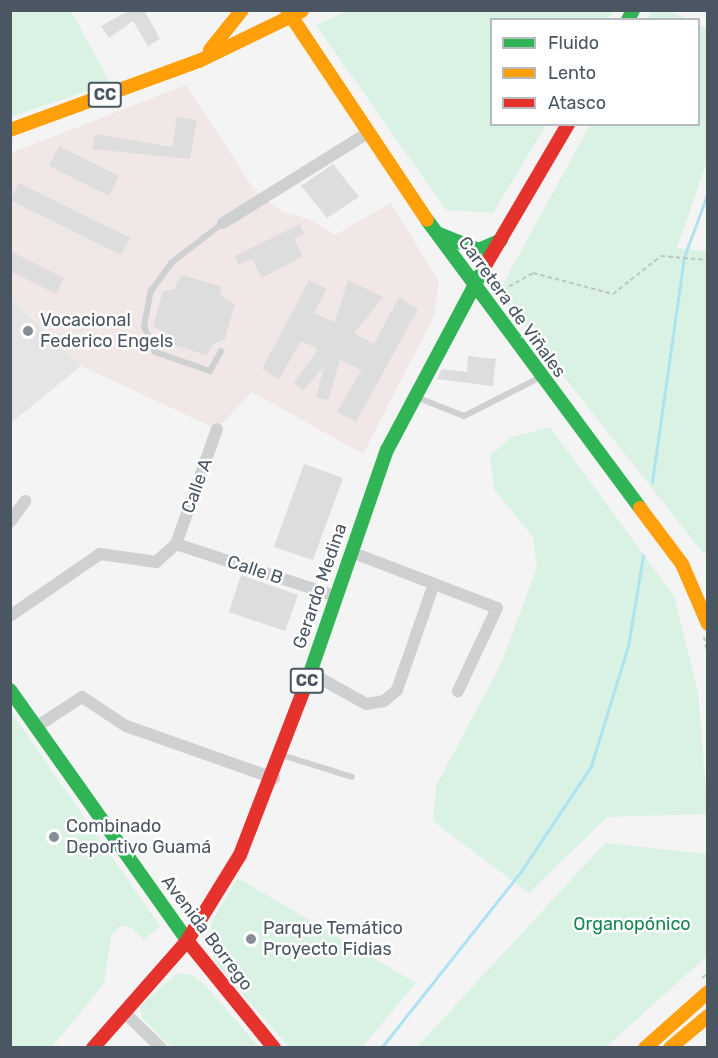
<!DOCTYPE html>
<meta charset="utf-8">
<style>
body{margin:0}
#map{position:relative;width:718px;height:1058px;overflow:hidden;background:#f4f4f4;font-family:Rubik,sans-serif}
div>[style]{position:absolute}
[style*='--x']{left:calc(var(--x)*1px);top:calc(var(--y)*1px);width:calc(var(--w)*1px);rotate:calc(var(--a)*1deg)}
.education>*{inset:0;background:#e6e5e6}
.medical>*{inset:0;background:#f1e7e6}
.green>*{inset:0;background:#d9f2e3}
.stream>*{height:3px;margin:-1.5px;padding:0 1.5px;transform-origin:1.5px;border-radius:1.5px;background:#aee2f0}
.building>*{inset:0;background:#ddddde}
.path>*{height:2px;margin-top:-1px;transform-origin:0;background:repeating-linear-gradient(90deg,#bcc7c4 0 4.5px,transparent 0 7.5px)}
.lane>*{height:6px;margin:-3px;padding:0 3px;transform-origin:3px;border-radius:3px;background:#ced0d2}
.street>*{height:12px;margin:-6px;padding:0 6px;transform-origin:6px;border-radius:6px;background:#ced0d2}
.fast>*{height:14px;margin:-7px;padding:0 7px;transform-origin:7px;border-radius:7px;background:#30b455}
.slow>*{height:14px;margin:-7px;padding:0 7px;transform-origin:7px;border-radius:7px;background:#ff9f0a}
.jam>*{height:14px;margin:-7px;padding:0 7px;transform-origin:7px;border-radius:7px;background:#e5322d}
.dots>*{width:16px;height:16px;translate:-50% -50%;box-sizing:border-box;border:3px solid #fff;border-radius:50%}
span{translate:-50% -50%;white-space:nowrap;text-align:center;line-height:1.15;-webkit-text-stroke:5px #fff;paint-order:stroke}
.shield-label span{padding:2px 4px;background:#fff;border:2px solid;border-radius:4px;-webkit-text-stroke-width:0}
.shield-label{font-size:16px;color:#4a5661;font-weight:700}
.street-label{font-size:18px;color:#4a5661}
.poi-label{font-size:18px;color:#4a5661}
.left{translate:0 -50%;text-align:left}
.park-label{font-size:18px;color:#17864f}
.frame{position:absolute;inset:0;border:12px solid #4a5661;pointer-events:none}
.legend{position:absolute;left:490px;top:18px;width:210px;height:108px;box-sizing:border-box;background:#fff;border:2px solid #b7bbc0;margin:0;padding:8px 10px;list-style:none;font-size:18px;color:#4a5661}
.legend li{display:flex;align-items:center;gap:12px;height:30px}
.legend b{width:30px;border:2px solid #b7bbc0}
</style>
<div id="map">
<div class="education">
<i style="clip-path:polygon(10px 297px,81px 366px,11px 423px,10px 423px)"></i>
</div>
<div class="medical">
<i style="clip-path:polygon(186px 85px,255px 191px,282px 212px,309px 219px,335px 235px,391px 203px,439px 282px,434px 316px,363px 454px,252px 392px,217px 429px,81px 366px,11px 297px,11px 153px)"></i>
</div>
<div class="green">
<i style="clip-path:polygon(652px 10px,670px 11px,688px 19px,647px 19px)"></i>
<i style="clip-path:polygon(10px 11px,71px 11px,110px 83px,11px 117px)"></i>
<i style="clip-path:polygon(347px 11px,347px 10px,614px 11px,608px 19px,492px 20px,492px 124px,546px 125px,493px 213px,446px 210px,316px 25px)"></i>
<i style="clip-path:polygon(699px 25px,707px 29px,707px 161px,677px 248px,707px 251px,708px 553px,703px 553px,498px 293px,590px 125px,698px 124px)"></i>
<i style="clip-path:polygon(550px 427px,674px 596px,698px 692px,708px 814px,607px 817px,529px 893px,433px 821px,436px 786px,501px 664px,537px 568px,533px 537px,494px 489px,490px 456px,511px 437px)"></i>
<i style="clip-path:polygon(11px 712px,160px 926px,144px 940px,131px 927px,120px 926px,111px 936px,104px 984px,52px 1047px,11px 1047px)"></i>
<i style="clip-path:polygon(605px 843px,707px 854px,707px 956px,606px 1047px,417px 1047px)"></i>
<i style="clip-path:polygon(238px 878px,416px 983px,362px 1047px,289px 1047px,216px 964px,209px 944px,212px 921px)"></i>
<i style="clip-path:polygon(177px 973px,193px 975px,206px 986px,259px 1047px,171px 1047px,142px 1018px,140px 1006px)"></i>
</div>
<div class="stream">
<i style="--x:652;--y:482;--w:227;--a:-81.9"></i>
<i style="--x:684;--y:257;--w:69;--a:-69.7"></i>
<i style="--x:381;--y:1048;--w:227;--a:-51.6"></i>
<i style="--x:522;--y:870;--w:125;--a:-56.4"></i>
<i style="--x:591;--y:766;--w:126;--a:-72.9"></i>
<i style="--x:628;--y:646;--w:92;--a:-80.6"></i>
</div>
<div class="building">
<i style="clip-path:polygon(130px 10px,144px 10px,160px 39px,148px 46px,133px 21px,109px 38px,101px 26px)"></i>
<i style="clip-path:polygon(177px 117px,197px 120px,190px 159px,92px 149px,95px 134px,172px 147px)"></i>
<i style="clip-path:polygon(59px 146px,119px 176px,109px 196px,49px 166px)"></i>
<i style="clip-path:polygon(333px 164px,359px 197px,327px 218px,301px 186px)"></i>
<i style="clip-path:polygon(19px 183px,130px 238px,121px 255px,10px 200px)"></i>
<i style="clip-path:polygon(300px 224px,304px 234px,294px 239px,303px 256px,262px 278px,252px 259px,239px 265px,235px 256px)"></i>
<i style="clip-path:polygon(10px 251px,64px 278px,56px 294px,10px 271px)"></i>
<i style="clip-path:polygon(182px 275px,220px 286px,221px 296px,235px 304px,225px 339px,213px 344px,207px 355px,166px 343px,163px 332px,153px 326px,163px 291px,174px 289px)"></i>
<i style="clip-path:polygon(309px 280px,327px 289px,314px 313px,335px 322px,348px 280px,383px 297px,354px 333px,374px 344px,399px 297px,418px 309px,356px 422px,337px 412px,361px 370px,340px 360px,328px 400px,316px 397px,324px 367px,303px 390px,294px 383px,318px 349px,301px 341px,279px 379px,262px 369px)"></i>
<i style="clip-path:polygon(468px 356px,496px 359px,493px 386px,437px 379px,442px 369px,467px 372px)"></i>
<i style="clip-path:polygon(304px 464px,343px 478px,313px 560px,274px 547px)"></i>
<i style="clip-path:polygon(241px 575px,298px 595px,285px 631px,229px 612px)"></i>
</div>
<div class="path">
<i style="--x:496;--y:294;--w:43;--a:-29.6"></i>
<i style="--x:533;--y:273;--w:83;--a:14.7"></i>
<i style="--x:613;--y:294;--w:61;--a:-38.4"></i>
<i style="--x:661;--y:256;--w:47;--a:4.9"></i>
<i style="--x:704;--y:637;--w:21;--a:79"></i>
<i style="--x:702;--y:978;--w:8;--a:-40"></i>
</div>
<div class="lane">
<i style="--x:221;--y:351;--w:23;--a:119"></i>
<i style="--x:210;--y:371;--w:58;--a:-160.9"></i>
<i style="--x:155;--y:352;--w:28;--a:-113"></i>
<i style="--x:144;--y:326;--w:36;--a:-79"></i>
<i style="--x:151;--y:291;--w:34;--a:-54"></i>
<i style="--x:171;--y:263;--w:66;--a:-37.6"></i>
<i style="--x:416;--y:397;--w:52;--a:21.6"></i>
<i style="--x:464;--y:416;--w:82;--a:-26.9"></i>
<i style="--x:285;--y:756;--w:70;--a:17.4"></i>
</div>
<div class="street">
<i style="--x:223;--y:223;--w:172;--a:-31.9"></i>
<i style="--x:10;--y:522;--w:26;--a:-54"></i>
<i style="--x:176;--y:544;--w:167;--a:18.1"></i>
<i style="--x:351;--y:552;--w:156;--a:21"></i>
<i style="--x:497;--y:608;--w:92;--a:115.2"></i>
<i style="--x:10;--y:616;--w:109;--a:-34.6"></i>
<i style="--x:100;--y:554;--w:57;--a:8.1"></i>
<i style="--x:156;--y:562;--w:27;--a:-42"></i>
<i style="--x:176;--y:544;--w:122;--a:-70.4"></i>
<i style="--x:309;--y:672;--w:65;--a:29.3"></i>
<i style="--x:366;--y:704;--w:18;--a:-9"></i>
<i style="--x:384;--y:701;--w:17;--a:-40"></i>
<i style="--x:397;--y:690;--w:112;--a:-70.8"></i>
<i style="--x:36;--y:727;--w:55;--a:-33.1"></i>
<i style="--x:82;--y:697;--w:53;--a:33.4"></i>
<i style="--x:126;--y:726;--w:157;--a:19.4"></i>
<i style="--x:125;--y:1013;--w:50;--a:44.2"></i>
</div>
<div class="fast">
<i style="--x:628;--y:20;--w:11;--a:-63"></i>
<i style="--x:427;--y:220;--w:358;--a:53.5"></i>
<i style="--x:439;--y:234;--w:43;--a:21.8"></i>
<i style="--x:479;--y:250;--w:24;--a:-24"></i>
<i style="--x:309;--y:676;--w:239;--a:-71"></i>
<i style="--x:387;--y:450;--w:211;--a:-62"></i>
<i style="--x:10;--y:690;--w:310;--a:54.7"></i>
</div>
<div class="slow">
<i style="--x:287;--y:10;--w:252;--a:56.3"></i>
<i style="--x:210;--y:50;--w:51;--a:-51.3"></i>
<i style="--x:10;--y:130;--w:201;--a:-20.1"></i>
<i style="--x:199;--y:61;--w:114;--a:-25.9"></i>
<i style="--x:640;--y:508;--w:70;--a:53.1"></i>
<i style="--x:682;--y:564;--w:65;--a:66.6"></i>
<i style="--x:645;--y:1048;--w:84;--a:-41.6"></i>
<i style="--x:670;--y:1048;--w:50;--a:-40.1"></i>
</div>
<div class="jam">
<i style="--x:486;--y:264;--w:162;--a:-59.6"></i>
<i style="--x:189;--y:943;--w:135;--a:51"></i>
<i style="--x:93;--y:1048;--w:142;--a:-48.7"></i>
<i style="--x:187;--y:941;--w:101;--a:-58.4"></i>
<i style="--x:240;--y:855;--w:192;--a:-68.9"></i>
</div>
<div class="dots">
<i style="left:28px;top:331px;background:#868d94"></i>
<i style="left:54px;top:837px;background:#868d94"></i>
<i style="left:251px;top:939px;background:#868d94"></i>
</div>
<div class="shield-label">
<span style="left:105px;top:95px">CC</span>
<span style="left:307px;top:681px">CC</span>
</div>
<div class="street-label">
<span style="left:512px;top:307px;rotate:54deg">Carretera de Viñales</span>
<span style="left:197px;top:486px;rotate:-70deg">Calle A</span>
<span style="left:255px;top:570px;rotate:18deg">Calle B</span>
<span style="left:320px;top:586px;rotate:-71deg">Gerardo Medina</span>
<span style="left:207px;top:933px;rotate:53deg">Avenida Borrego</span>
</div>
<div class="poi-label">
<span class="left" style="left:40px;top:331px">Vocacional<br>Federico Engels</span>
<span class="left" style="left:66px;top:837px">Combinado<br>Deportivo Guamá</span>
<span class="left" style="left:263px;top:939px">Parque Temático<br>Proyecto Fidias</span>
</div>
<div class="park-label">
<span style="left:632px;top:924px">Organopónico</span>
</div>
<div class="frame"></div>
<ul class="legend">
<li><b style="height:8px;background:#30b455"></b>Fluido</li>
<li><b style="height:8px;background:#ff9f0a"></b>Lento</li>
<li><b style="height:8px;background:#e5322d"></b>Atasco</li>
</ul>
</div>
